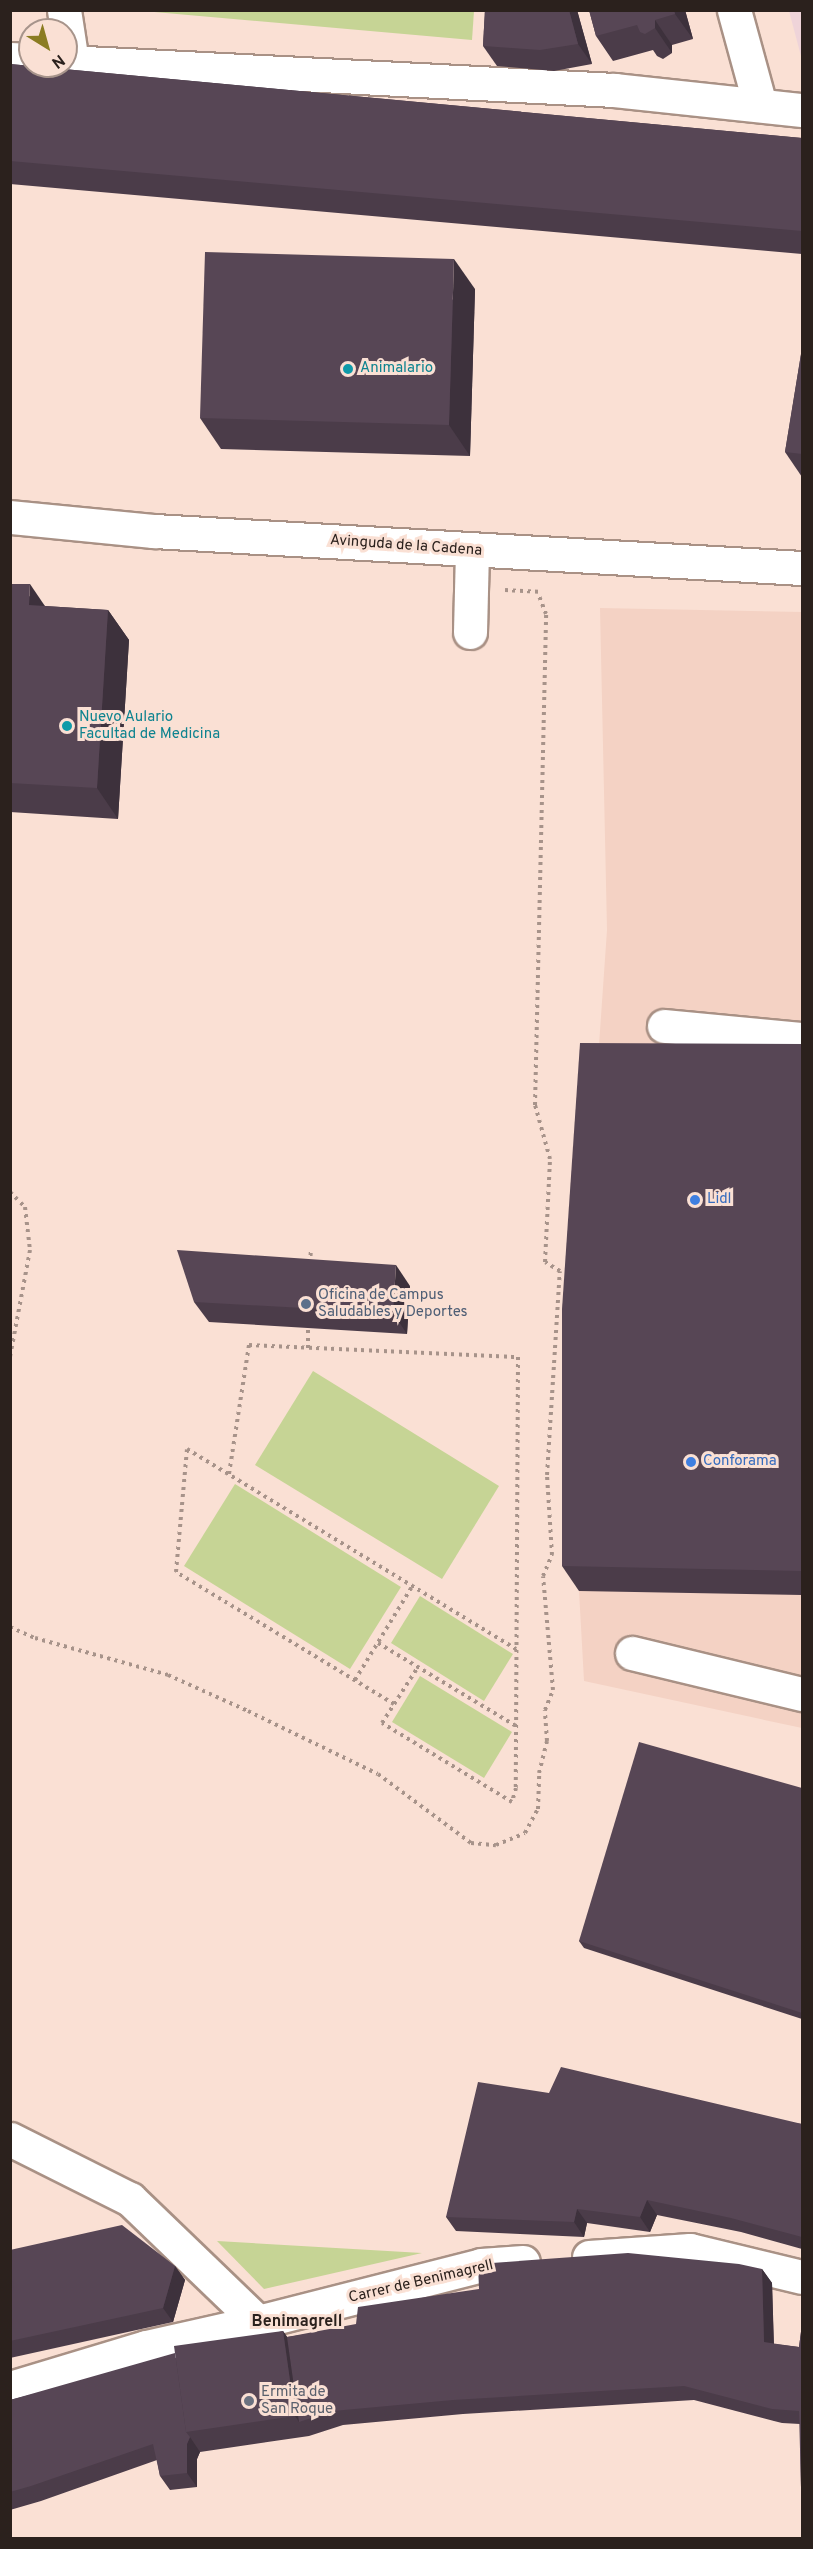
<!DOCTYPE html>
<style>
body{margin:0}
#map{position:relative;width:813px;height:2549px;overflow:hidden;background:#fae0d4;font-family:Overpass,sans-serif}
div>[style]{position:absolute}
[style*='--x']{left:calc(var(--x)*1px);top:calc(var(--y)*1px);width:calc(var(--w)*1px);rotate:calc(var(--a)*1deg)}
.built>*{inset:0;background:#f4d2c4}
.education>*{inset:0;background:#efd4d9}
.green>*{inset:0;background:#c6d495}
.path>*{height:4px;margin-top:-2px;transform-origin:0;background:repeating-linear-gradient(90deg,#a7938a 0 3px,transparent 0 7.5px)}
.roads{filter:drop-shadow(2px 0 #a99185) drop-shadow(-2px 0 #a99185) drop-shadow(0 2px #a99185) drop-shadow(0 -2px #a99185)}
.minor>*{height:33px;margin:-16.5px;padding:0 16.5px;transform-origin:16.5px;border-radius:16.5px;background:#fff}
.wall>*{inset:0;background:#4b3c49}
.shaded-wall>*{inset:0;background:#3d313c}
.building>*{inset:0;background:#574655}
.dots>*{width:16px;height:16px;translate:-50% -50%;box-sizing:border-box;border:3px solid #fae0d4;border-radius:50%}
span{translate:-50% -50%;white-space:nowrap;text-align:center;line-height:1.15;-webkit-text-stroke:6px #fae0d4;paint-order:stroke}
.culture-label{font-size:15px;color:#0d838f}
.left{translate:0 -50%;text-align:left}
.street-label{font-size:15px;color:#2b211d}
.shop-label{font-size:15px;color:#366cbe}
.service-label{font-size:15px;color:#4e5e75}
.worship-label{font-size:15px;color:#5b616d}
.neighbourhood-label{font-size:16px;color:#2b211d;font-weight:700}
.frame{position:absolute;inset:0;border:12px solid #2b211d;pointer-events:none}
.north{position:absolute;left:18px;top:18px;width:60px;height:60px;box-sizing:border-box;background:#fae0d4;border:2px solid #a7948b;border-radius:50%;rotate:143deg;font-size:16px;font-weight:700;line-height:24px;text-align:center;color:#2b211d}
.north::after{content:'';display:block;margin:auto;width:21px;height:27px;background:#8b7c22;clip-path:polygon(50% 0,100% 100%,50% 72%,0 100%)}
</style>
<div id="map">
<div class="built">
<i style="clip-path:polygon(600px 608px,802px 612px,802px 1728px,584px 1681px,579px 1591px,579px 1333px,607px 930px)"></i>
</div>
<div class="education">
<i style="clip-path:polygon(789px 11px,802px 11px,802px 60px)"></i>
</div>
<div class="green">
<i style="clip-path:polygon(143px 11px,474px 11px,472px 40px)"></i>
<i style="clip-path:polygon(313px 1371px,499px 1486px,442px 1579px,255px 1465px)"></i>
<i style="clip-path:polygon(235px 1484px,401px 1587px,350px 1669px,184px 1566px)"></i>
<i style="clip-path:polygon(420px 1596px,513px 1654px,484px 1701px,391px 1643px)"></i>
<i style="clip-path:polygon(420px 1676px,512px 1732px,484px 1778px,392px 1722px)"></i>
<i style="clip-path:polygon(217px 2241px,422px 2253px,264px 2289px)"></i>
</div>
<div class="path">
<i style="--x:505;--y:590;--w:34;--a:3"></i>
<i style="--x:10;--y:1192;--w:21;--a:45"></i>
<i style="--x:25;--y:1207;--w:43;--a:83.4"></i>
<i style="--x:30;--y:1250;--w:109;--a:100.6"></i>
<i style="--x:310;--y:1263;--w:15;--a:-86"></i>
<i style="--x:308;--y:1348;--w:21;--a:-90"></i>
<i style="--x:229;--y:1474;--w:131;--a:-81.2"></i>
<i style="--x:249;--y:1345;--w:269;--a:2.6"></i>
<i style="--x:518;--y:1357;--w:431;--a:90.3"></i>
<i style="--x:516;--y:1788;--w:15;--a:106"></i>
<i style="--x:512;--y:1802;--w:152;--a:-148.7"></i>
<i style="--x:382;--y:1723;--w:67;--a:-57.3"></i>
<i style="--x:10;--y:1627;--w:27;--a:24"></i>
<i style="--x:35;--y:1638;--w:138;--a:15.5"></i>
<i style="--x:168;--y:1675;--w:88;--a:24.2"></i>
<i style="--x:248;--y:1711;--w:144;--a:25.9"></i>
<i style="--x:378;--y:1774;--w:116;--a:36.6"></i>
<i style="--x:471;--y:1843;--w:25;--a:5"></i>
<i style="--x:496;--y:1845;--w:31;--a:-22"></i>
<i style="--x:525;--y:1833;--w:27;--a:-62"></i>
<i style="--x:538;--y:1809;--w:36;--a:-88"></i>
<i style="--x:539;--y:1773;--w:33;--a:-76"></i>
<i style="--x:547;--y:1741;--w:31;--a:-94"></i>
<i style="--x:545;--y:1710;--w:22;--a:-68"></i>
<i style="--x:553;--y:1690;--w:114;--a:-95"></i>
<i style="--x:543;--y:1576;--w:23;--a:-67"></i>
<i style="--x:552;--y:1555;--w:80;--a:-93.6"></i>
<i style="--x:547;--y:1475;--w:204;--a:-86.4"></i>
<i style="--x:560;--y:1271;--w:17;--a:-149"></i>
<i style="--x:545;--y:1262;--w:103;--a:-87.2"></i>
<i style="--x:550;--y:1159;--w:56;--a:-105.5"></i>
<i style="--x:535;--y:1105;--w:491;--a:-88.7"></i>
<i style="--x:546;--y:614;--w:22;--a:-111"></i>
<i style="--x:378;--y:1643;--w:161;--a:31"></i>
<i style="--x:355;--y:1680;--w:111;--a:-58.6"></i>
<i style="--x:394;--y:1704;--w:255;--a:-148.8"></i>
<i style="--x:176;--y:1572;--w:123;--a:-84.9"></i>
<i style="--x:187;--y:1449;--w:385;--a:31.3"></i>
</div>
<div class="roads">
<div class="minor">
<i style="--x:64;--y:10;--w:53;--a:81.3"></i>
<i style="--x:734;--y:10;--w:98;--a:74.7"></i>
<i style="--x:10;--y:59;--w:20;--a:3"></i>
<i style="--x:66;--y:62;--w:549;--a:2.92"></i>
<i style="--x:614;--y:90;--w:189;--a:6.1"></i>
<i style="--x:10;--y:517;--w:145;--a:5.6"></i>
<i style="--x:154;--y:531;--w:649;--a:3.27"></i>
<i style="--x:470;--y:632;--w:81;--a:-88.6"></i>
<i style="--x:664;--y:1026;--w:139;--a:5.4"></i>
<i style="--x:632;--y:1653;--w:175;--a:13.6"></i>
<i style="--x:10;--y:2139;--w:134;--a:26.6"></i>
<i style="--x:130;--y:2199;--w:178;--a:43.9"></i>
<i style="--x:589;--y:2257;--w:101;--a:-4"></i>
<i style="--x:690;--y:2250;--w:115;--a:13.6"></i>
<i style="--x:10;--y:2388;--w:142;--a:-16.8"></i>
<i style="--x:146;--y:2347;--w:115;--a:-12.6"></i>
<i style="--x:258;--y:2322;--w:230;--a:-14.3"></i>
<i style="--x:481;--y:2265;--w:42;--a:-4.1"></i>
</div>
</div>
<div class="wall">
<i style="clip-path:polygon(485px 10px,577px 10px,592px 64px,554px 71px,497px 66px,483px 46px)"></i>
<i style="clip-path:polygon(589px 10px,685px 10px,693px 39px,672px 45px,672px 53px,663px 59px,657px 56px,653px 50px,613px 61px,596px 36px)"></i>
<i style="clip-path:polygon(10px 64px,802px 138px,802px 254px,10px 184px)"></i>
<i style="clip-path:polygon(475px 289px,470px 456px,221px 449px,200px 418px)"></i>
<i style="clip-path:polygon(802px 348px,802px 477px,785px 452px)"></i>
<i style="clip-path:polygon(10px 584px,45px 606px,108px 610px,129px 640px,118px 819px,10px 812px)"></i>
<i style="clip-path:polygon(802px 1044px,802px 1595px,579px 1591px,562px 1566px)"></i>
<i style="clip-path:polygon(410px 1286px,407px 1334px,209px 1322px,194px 1302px)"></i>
<i style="clip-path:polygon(802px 1788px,802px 2019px,584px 1948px,579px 1941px)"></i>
<i style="clip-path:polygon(549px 2093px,802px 2124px,802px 2249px,741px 2232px,657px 2215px,650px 2232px,587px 2223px,584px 2237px,456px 2231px,446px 2217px)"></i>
<i style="clip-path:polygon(10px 2250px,175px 2266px,185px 2280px,173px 2322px,10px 2358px)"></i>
<i style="clip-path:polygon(762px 2269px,772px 2283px,774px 2344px,799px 2347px,802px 2324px,802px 2490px,801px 2488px,800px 2424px,782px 2423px,694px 2400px,463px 2414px,343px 2425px,309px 2436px,200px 2452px,197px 2459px,197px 2487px,170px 2490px,160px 2476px,157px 2460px,41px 2501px,10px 2510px,10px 2400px,283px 2331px,287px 2337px)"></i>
</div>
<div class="shaded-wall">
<i style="clip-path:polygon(569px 10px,577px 10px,592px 64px,578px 44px)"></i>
<i style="clip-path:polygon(674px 10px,685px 10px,693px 39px,675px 14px)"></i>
<i style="clip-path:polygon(655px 20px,672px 45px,672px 53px,655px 28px)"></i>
<i style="clip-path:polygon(454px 259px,475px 289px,470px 456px,449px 425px)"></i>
<i style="clip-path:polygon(30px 584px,51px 615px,29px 605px)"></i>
<i style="clip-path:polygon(108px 610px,129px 640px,118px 819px,97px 788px)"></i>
<i style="clip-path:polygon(396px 1265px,410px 1286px,407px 1334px,393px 1313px)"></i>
<i style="clip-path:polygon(647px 2200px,657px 2215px,650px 2232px,640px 2217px)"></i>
<i style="clip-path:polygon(577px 2209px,587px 2223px,584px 2237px,574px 2222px)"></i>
<i style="clip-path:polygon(175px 2266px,185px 2280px,173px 2322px,163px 2308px)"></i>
<i style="clip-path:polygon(762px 2269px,772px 2283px,774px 2357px,764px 2342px)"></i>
<i style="clip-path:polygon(283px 2331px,297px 2351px,299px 2422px,295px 2416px)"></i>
<i style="clip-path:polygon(190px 2437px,200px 2452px,197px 2459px,197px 2487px,187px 2473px,187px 2444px)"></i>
</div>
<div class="building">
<i style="clip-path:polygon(485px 10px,569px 10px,578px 44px,540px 50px,483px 46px)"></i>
<i style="clip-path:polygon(589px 10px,674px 10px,675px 14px,655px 20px,655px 28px,645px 34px,640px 32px,637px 25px,596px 36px)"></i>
<i style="clip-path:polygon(10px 64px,802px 138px,802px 231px,10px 161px)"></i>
<i style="clip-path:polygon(205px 252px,454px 259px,449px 425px,200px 418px)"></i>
<i style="clip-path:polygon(802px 348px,802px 454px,785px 452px)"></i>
<i style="clip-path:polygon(10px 584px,30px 584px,29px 605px,108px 610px,97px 788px,10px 783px)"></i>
<i style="clip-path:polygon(580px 1043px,802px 1044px,802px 1571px,562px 1566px,562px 1309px)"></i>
<i style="clip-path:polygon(177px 1250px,396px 1265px,393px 1313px,194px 1302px)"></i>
<i style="clip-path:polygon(639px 1742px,802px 1788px,802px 2013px,579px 1941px)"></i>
<i style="clip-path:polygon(561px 2067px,802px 2124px,802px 2237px,731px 2218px,647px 2200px,640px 2217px,577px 2209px,574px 2222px,446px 2217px,478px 2082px,549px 2093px)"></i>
<i style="clip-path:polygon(122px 2225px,175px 2266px,163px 2308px,10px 2341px,10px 2250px)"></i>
<i style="clip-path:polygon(628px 2253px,739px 2264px,762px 2269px,764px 2342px,799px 2347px,802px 2324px,802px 2489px,801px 2488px,799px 2411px,772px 2409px,684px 2386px,453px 2400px,333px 2411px,299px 2422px,287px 2337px,356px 2324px,358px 2307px,479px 2289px,478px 2264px)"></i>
<i style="clip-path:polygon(283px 2331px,295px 2416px,186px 2432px,174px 2346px)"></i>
<i style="clip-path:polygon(175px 2353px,186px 2432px,190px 2437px,187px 2444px,187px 2473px,160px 2476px,153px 2444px,31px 2486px,10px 2492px,10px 2400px)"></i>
</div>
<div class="dots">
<i style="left:348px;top:369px;background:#0f9aa8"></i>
<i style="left:67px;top:726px;background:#0f9aa8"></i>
<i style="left:695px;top:1200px;background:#3f7fe0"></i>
<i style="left:306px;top:1304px;background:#5c6f8a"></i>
<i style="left:691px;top:1462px;background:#3f7fe0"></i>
<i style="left:249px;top:2401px;background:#6b7280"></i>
</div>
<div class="culture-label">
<span class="left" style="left:360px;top:369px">Animalario</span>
<span class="left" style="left:79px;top:726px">Nuevo Aulario<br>Facultad de Medicina</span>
</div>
<div class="street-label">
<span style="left:406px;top:546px;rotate:4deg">Avinguda de la Cadena</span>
<span style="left:421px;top:2282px;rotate:-13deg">Carrer de Benimagrell</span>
</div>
<div class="shop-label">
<span class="left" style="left:707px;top:1200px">Lidl</span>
<span class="left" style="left:703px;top:1462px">Conforama</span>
</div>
<div class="service-label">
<span class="left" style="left:318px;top:1304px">Oficina de Campus<br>Saludables y Deportes</span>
</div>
<div class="worship-label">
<span class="left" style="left:261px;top:2401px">Ermita de<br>San Roque</span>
</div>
<div class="neighbourhood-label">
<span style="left:297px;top:2322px">Benimagrell</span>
</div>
<div class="frame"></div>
<div class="north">N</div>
</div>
